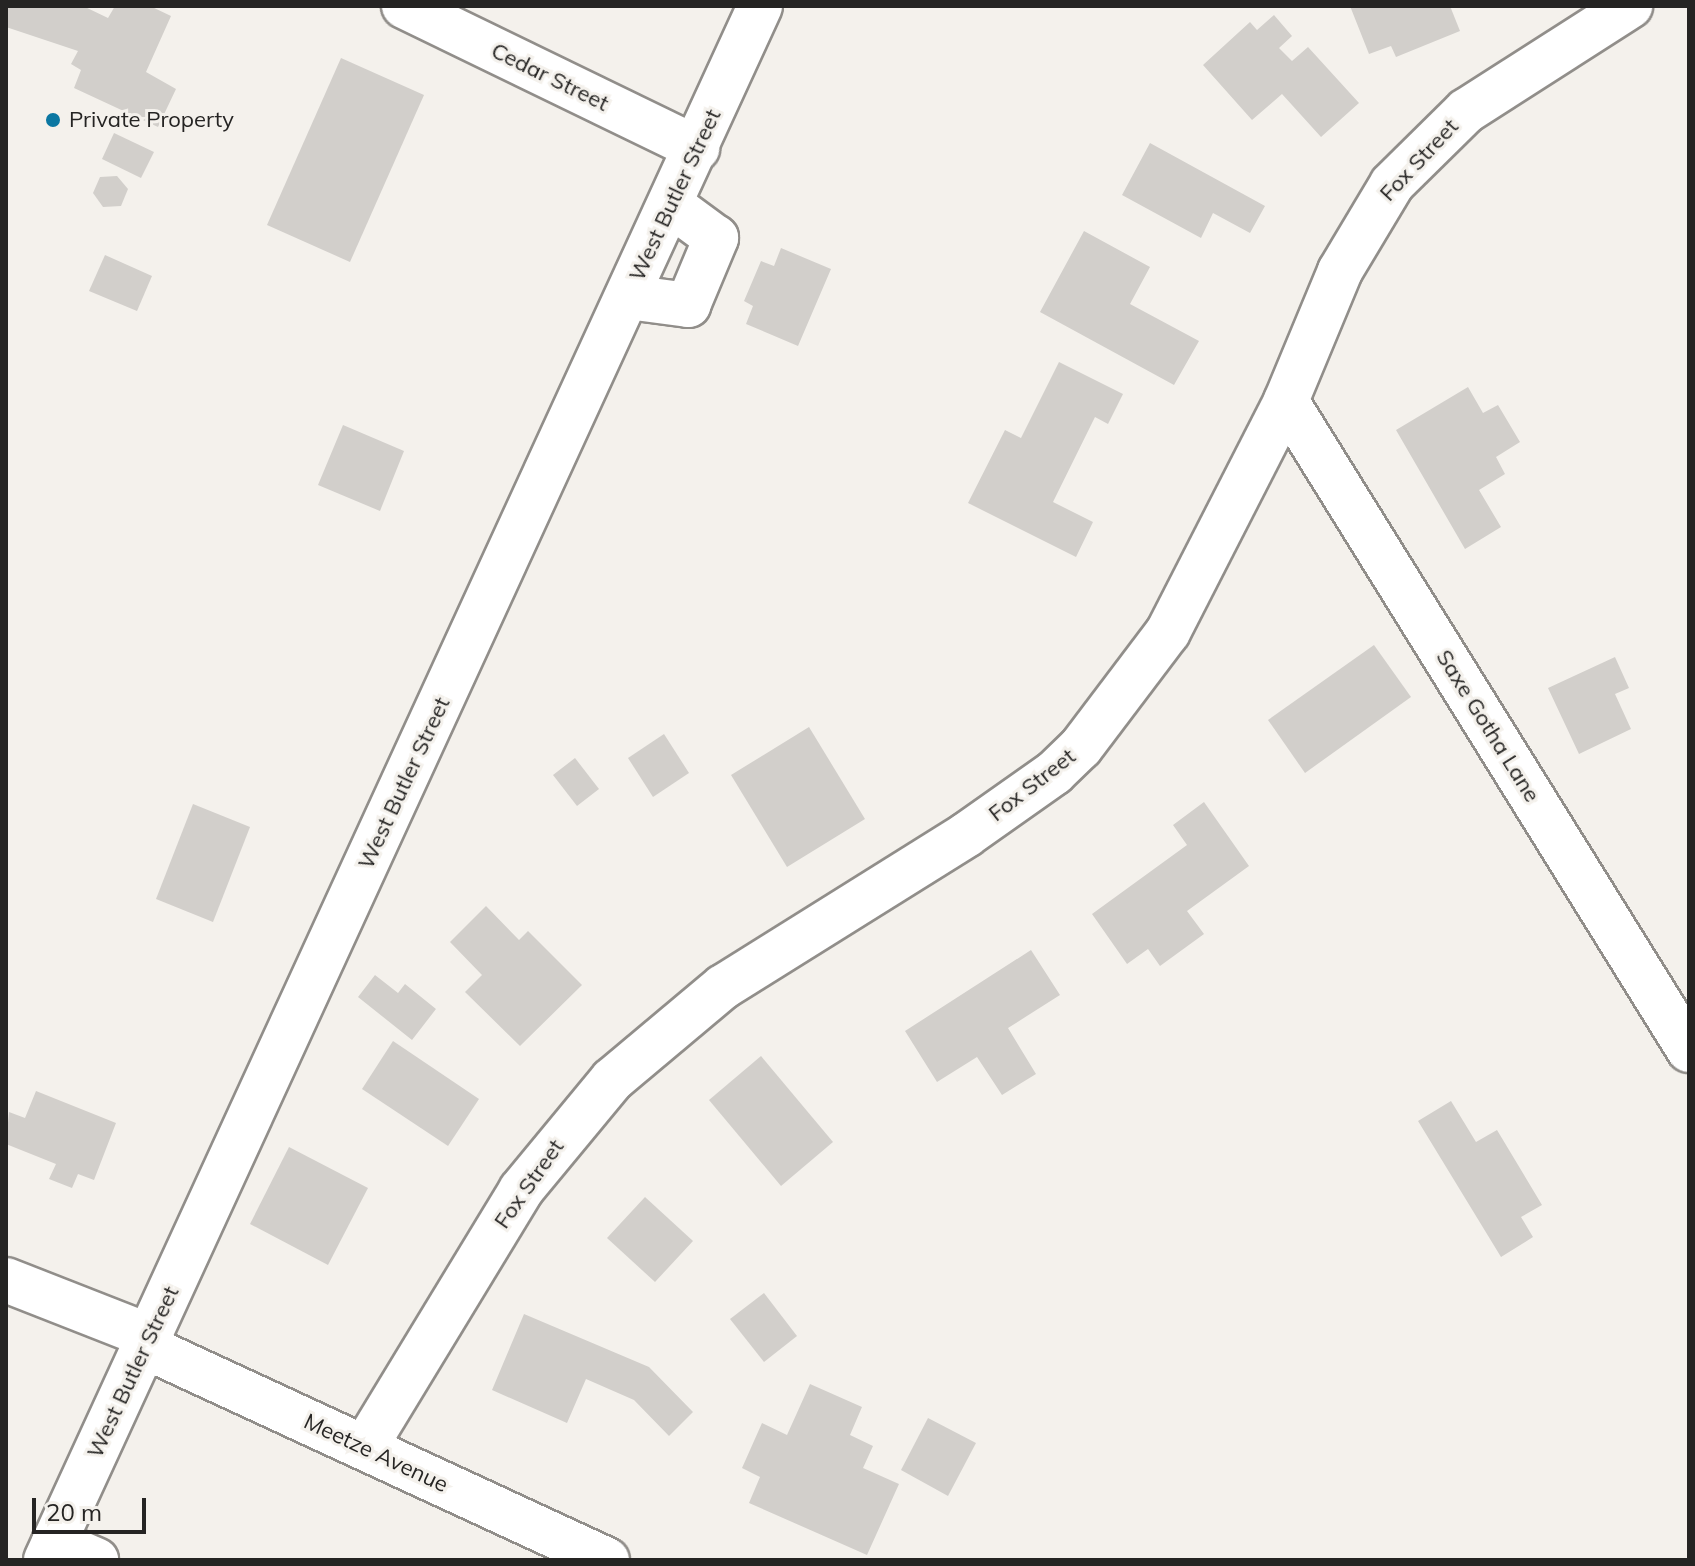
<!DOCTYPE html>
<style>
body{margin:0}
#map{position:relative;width:1695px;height:1566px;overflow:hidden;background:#f4f1ec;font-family:Mulish,sans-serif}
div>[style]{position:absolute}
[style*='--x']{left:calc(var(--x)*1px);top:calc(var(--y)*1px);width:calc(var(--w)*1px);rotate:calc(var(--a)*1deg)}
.building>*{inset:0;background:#d2cfcb}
.roads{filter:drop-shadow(2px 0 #918e8a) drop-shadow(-2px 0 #918e8a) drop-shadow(0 2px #918e8a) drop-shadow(0 -2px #918e8a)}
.minor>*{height:44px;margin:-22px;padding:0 22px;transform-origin:22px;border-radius:22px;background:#fff}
.dots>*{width:22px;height:22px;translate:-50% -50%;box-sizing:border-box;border:4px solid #f4f1ec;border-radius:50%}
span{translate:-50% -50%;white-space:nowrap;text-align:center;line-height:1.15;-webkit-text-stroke:6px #f4f1ec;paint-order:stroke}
.street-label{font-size:22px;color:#252423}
.poi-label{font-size:22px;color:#252423}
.left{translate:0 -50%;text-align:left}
.frame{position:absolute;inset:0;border:8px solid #252423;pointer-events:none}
.scale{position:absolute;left:32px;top:1498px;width:114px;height:36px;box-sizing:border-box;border:4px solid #252423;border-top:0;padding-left:10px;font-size:24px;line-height:28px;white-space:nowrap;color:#252423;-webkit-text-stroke:6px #f4f1ec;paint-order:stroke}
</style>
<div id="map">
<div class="building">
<i style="clip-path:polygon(6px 6px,83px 6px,108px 18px,115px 6px,150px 6px,171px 16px,146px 72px,176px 89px,158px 127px,74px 88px,81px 70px,71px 64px,78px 51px,6px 27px)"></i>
<i style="clip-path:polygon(1350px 6px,1450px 6px,1460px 31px,1396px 57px,1391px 46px,1369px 54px)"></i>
<i style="clip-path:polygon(1274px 15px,1292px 36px,1279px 48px,1292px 61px,1308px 47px,1359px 103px,1321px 137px,1282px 94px,1252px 120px,1203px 65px,1250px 22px,1257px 30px)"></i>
<i style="clip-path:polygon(341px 58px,424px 95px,350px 262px,267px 225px)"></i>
<i style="clip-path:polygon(114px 133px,154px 152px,141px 178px,102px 159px)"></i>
<i style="clip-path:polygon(1150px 143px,1265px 206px,1250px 233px,1213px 213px,1201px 238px,1122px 195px)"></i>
<i style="clip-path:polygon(117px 176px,128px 189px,121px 206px,103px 207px,93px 193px,100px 177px)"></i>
<i style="clip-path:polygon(1084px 231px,1150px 267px,1130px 304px,1199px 341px,1174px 385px,1040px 312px)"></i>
<i style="clip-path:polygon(781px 248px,831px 269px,798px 346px,746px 324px,753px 306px,744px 301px,761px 261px,774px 266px)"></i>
<i style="clip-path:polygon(105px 255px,152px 276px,137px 311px,89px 291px)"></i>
<i style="clip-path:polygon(1059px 362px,1123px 394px,1108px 424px,1095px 417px,1053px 502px,1093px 522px,1076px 557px,968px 503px,1005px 430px,1021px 438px)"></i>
<i style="clip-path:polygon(1468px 387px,1483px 413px,1498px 405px,1520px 442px,1496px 457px,1505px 474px,1479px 490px,1501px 527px,1465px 549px,1396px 430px)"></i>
<i style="clip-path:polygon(343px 425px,404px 451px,380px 511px,318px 485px)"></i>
<i style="clip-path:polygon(1374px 645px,1411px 697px,1305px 773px,1268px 720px)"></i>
<i style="clip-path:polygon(1615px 657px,1629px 688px,1615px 694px,1631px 729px,1579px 754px,1548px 688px)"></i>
<i style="clip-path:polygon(809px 727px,865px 819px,787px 867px,731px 775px)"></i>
<i style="clip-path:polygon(664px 734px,689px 773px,653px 797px,628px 758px)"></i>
<i style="clip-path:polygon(575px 758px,599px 789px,577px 806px,553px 775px)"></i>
<i style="clip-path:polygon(1204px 802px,1249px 866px,1187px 911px,1204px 934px,1160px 966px,1148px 949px,1127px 964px,1092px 914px,1187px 845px,1173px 825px)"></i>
<i style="clip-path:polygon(193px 804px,250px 827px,213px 922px,156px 899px)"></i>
<i style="clip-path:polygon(486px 906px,519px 940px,528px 931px,582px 985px,520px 1046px,465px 992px,482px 975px,450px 942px)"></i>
<i style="clip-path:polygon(1031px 950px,1060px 995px,1008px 1028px,1036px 1074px,1002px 1095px,977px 1057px,937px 1082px,905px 1031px)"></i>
<i style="clip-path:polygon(375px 975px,398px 993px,405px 984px,436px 1009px,412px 1040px,358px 997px)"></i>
<i style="clip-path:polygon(393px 1041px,479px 1099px,448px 1146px,362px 1089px)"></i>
<i style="clip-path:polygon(761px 1056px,833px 1142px,781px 1186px,709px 1100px)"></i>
<i style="clip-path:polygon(36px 1091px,116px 1123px,94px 1180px,78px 1174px,72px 1188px,49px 1179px,56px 1164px,6px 1144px,9px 1112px,25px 1118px)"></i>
<i style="clip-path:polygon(1451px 1101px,1476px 1142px,1497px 1130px,1542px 1205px,1521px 1217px,1533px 1237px,1501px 1257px,1418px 1121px)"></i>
<i style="clip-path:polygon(289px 1147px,368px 1188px,328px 1265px,250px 1224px)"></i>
<i style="clip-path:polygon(645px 1197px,693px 1241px,655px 1282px,607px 1238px)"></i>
<i style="clip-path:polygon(764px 1293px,797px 1336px,764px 1362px,730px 1319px)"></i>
<i style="clip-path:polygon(524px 1314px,649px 1367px,693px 1412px,669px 1436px,634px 1400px,586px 1379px,567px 1423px,492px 1390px)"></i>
<i style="clip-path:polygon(810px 1384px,862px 1407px,850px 1435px,873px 1446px,863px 1468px,899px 1484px,867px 1555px,749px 1503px,760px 1477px,742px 1468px,762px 1423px,787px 1435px)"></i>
<i style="clip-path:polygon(928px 1418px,976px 1443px,948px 1496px,901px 1470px)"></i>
</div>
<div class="roads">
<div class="minor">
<i style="--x:404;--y:6;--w:326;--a:25.9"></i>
<i style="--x:628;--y:297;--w:61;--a:7.6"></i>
<i style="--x:688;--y:305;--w:73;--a:-67.3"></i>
<i style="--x:716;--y:238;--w:56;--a:-143.7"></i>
<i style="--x:1286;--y:401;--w:764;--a:58.16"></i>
<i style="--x:6;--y:1280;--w:154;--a:21.4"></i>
<i style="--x:144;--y:1346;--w:510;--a:24.81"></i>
<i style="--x:365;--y:1447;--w:301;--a:-58.7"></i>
<i style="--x:521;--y:1190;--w:143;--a:-50.4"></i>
<i style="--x:612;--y:1080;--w:145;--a:-40"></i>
<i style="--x:723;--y:987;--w:287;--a:-32"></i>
<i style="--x:966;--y:835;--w:108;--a:-35.2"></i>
<i style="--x:1054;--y:773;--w:37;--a:-44"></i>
<i style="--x:1081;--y:747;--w:144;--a:-52.9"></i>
<i style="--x:1168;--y:632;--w:259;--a:-62.9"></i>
<i style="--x:1286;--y:401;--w:141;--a:-67.4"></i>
<i style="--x:1340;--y:271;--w:101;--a:-59.1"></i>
<i style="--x:1392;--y:184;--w:104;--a:-44.6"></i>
<i style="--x:1466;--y:111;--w:195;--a:-32.6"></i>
<i style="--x:54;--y:1542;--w:46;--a:23.2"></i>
<i style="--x:46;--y:1560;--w:1710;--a:-65.32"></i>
</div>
</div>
<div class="dots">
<i style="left:53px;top:120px;background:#0b77a2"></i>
</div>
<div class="street-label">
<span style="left:550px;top:77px;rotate:26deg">Cedar Street</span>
<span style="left:1419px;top:160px;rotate:-47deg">Fox Street</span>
<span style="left:675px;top:195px;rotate:-65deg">West Butler Street</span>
<span style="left:1488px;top:726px;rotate:58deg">Saxe Gotha Lane</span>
<span style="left:404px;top:783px;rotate:-65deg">West Butler Street</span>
<span style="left:1032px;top:785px;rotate:-38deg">Fox Street</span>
<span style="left:529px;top:1184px;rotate:-55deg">Fox Street</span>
<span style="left:133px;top:1372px;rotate:-65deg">West Butler Street</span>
<span style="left:376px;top:1453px;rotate:25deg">Meetze Avenue</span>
</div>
<div class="poi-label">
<span class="left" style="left:69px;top:120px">Private Property</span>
</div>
<div class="frame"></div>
<div class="scale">20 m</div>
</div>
